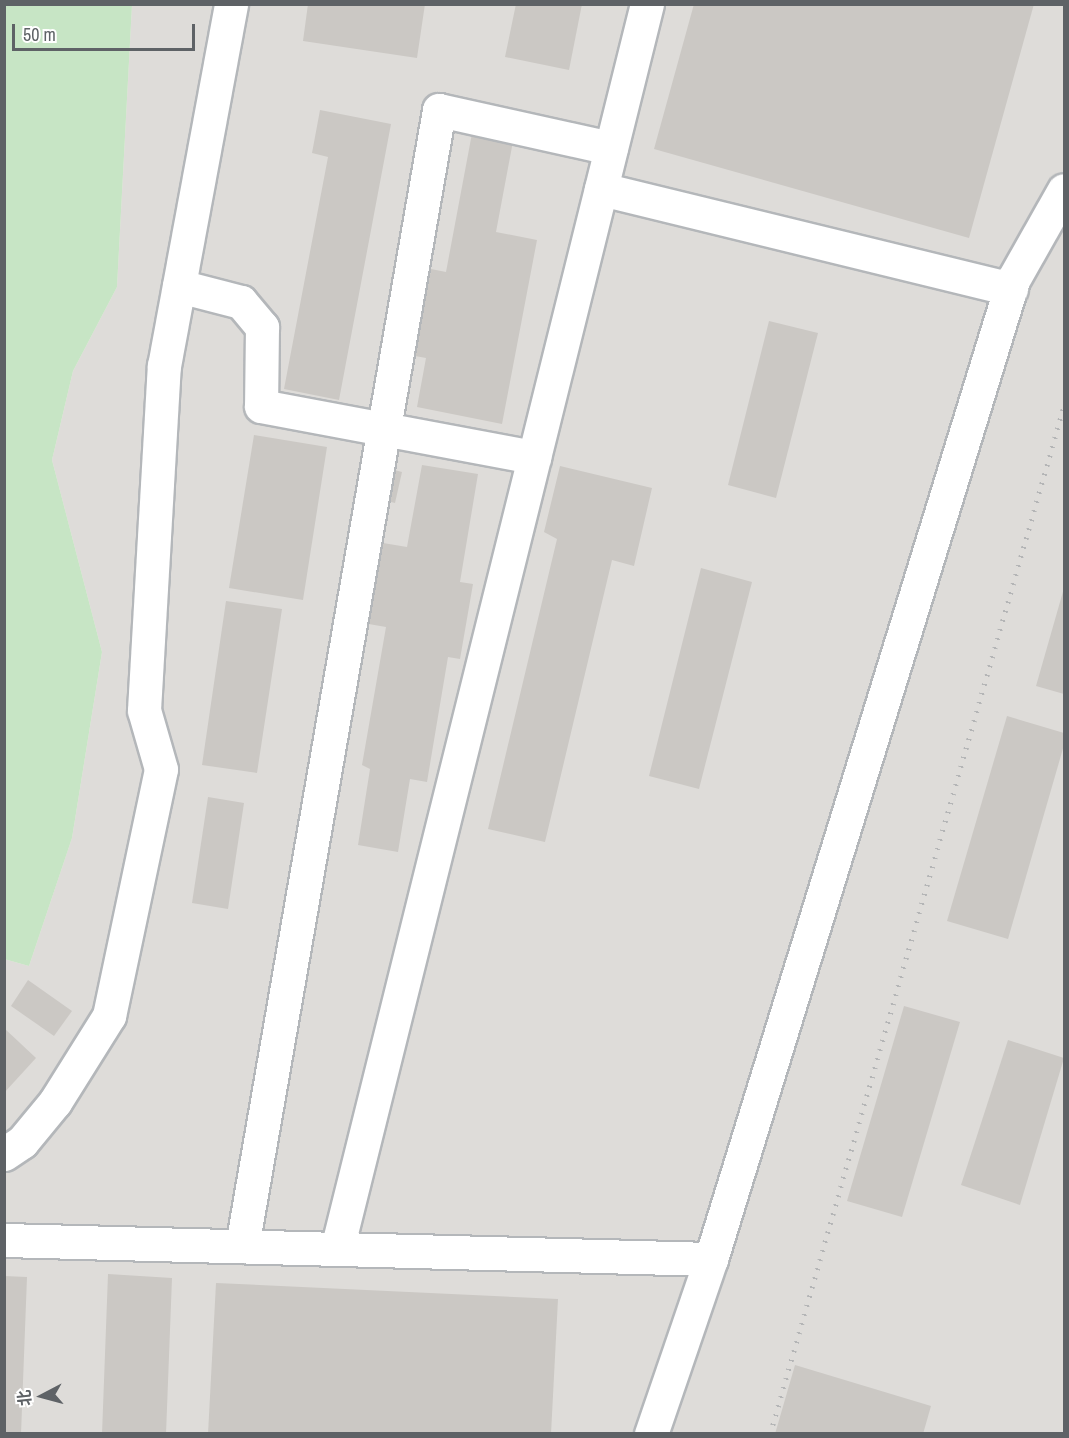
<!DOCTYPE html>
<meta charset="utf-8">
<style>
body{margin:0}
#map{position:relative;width:1069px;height:1438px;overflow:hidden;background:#efede7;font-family:"Archivo Narrow","Noto Sans SC",sans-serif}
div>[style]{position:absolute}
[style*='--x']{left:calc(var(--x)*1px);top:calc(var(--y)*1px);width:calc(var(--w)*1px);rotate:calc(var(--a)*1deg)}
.industrial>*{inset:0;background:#dedcd9}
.green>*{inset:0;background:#c7e5c5}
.building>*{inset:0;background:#cbc8c4}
.roads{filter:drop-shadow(2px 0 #b4b7ba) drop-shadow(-2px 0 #b4b7ba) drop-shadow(0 2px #b4b7ba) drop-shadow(0 -2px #b4b7ba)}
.minor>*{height:33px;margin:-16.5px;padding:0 16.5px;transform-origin:16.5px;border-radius:16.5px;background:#fff}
.rail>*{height:4.5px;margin-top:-2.25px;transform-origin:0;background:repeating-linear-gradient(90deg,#b4b5b6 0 1.5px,transparent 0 9.5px)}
span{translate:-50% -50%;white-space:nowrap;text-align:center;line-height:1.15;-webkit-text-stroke:4.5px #fff;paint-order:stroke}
.frame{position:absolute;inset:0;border:6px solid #5e6266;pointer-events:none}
.north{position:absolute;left:12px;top:1366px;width:60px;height:60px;-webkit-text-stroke:4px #fff;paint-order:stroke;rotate:264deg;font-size:16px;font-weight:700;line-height:24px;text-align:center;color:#5e6266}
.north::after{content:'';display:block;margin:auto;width:21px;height:27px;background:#5e6266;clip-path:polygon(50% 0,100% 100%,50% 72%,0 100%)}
.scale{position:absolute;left:12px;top:24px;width:183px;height:27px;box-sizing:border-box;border:3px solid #5e6266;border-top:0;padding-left:8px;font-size:18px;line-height:21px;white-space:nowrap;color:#5e6266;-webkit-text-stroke:4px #fff;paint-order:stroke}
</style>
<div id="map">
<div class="industrial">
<i style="clip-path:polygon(132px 5px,1064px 5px,1064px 1433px,5px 1433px,4px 959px,29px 966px,72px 838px,102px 652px,52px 460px,73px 371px,117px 287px)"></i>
</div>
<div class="green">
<i style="clip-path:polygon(4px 5px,132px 5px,117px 287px,73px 371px,52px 460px,102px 652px,72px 838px,29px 966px,4px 959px)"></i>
</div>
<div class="building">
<i style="clip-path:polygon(308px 4px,425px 4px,417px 58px,303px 41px)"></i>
<i style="clip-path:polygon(516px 4px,582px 4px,569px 70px,505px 57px)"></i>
<i style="clip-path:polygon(694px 4px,1034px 4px,969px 238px,654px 149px)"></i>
<i style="clip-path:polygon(320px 110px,391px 124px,339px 400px,284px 389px,328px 157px,312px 153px)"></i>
<i style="clip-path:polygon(473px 128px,514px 136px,496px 232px,537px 240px,502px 424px,417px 407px,426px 358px,415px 356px,431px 269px,446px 272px)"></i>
<i style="clip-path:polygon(769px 321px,818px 333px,776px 498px,728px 485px)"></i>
<i style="clip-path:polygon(254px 435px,327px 447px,303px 600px,229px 588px)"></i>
<i style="clip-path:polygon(422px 465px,478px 474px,460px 582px,473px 584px,460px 659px,448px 657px,427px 782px,410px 779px,398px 852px,358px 845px,370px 769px,362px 765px,386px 627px,357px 622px,371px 541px,407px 547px)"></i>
<i style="clip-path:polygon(560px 466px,652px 488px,634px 566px,612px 560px,545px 842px,488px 829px,557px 539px,544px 532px)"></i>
<i style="clip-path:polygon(383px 467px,402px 472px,395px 503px,376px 498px)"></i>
<i style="clip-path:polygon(701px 568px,752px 582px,699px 789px,649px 776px)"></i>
<i style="clip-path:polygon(1064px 588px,1064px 694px,1036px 686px)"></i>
<i style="clip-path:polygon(226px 601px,282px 609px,257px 773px,202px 765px)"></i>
<i style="clip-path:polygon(1007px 716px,1064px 733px,1064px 745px,1008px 939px,947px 921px)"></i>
<i style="clip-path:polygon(208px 797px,244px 803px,228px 909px,192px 903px)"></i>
<i style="clip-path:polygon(28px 980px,72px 1011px,54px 1036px,11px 1006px)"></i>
<i style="clip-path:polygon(904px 1006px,960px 1022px,902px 1217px,847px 1201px)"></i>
<i style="clip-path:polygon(4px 1028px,36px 1058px,4px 1093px)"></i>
<i style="clip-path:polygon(1008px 1040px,1064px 1058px,1020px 1205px,961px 1185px)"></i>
<i style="clip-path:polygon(108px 1274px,172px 1278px,166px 1434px,102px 1434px)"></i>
<i style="clip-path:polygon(4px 1276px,27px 1277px,21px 1434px,4px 1434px)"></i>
<i style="clip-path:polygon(216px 1283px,558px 1299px,551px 1434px,208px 1434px)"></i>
<i style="clip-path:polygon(795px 1365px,931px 1406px,923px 1434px,775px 1434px)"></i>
</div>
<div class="roads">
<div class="minor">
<i style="--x:601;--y:189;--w:422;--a:13.7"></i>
<i style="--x:179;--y:286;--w:64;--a:14.5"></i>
<i style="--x:241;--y:302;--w:33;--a:50"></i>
<i style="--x:262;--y:327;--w:79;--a:90.7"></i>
<i style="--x:261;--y:406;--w:278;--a:10.6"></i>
<i style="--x:4;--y:1154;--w:22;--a:-34"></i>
<i style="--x:22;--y:1142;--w:52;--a:-50.5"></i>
<i style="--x:55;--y:1102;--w:102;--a:-57.9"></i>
<i style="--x:109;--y:1016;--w:252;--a:-78.1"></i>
<i style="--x:161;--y:769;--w:61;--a:-106.1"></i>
<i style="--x:144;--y:710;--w:345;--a:-86.7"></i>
<i style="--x:164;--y:366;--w:368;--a:-79.5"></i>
<i style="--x:4;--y:1240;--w:707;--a:1.54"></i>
<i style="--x:711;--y:1259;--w:1025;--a:-72.86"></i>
<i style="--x:1013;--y:280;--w:103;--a:-60.5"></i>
<i style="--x:242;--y:1246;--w:1153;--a:-80.16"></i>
<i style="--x:439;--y:110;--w:176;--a:12.5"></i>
<i style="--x:337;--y:1249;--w:1283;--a:-76.02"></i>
<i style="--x:651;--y:1434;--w:185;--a:-71.1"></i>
</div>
</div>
<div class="rail">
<i style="--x:770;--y:1434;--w:1070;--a:-74.05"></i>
</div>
<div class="frame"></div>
<div class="north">北</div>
<div class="scale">50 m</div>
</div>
